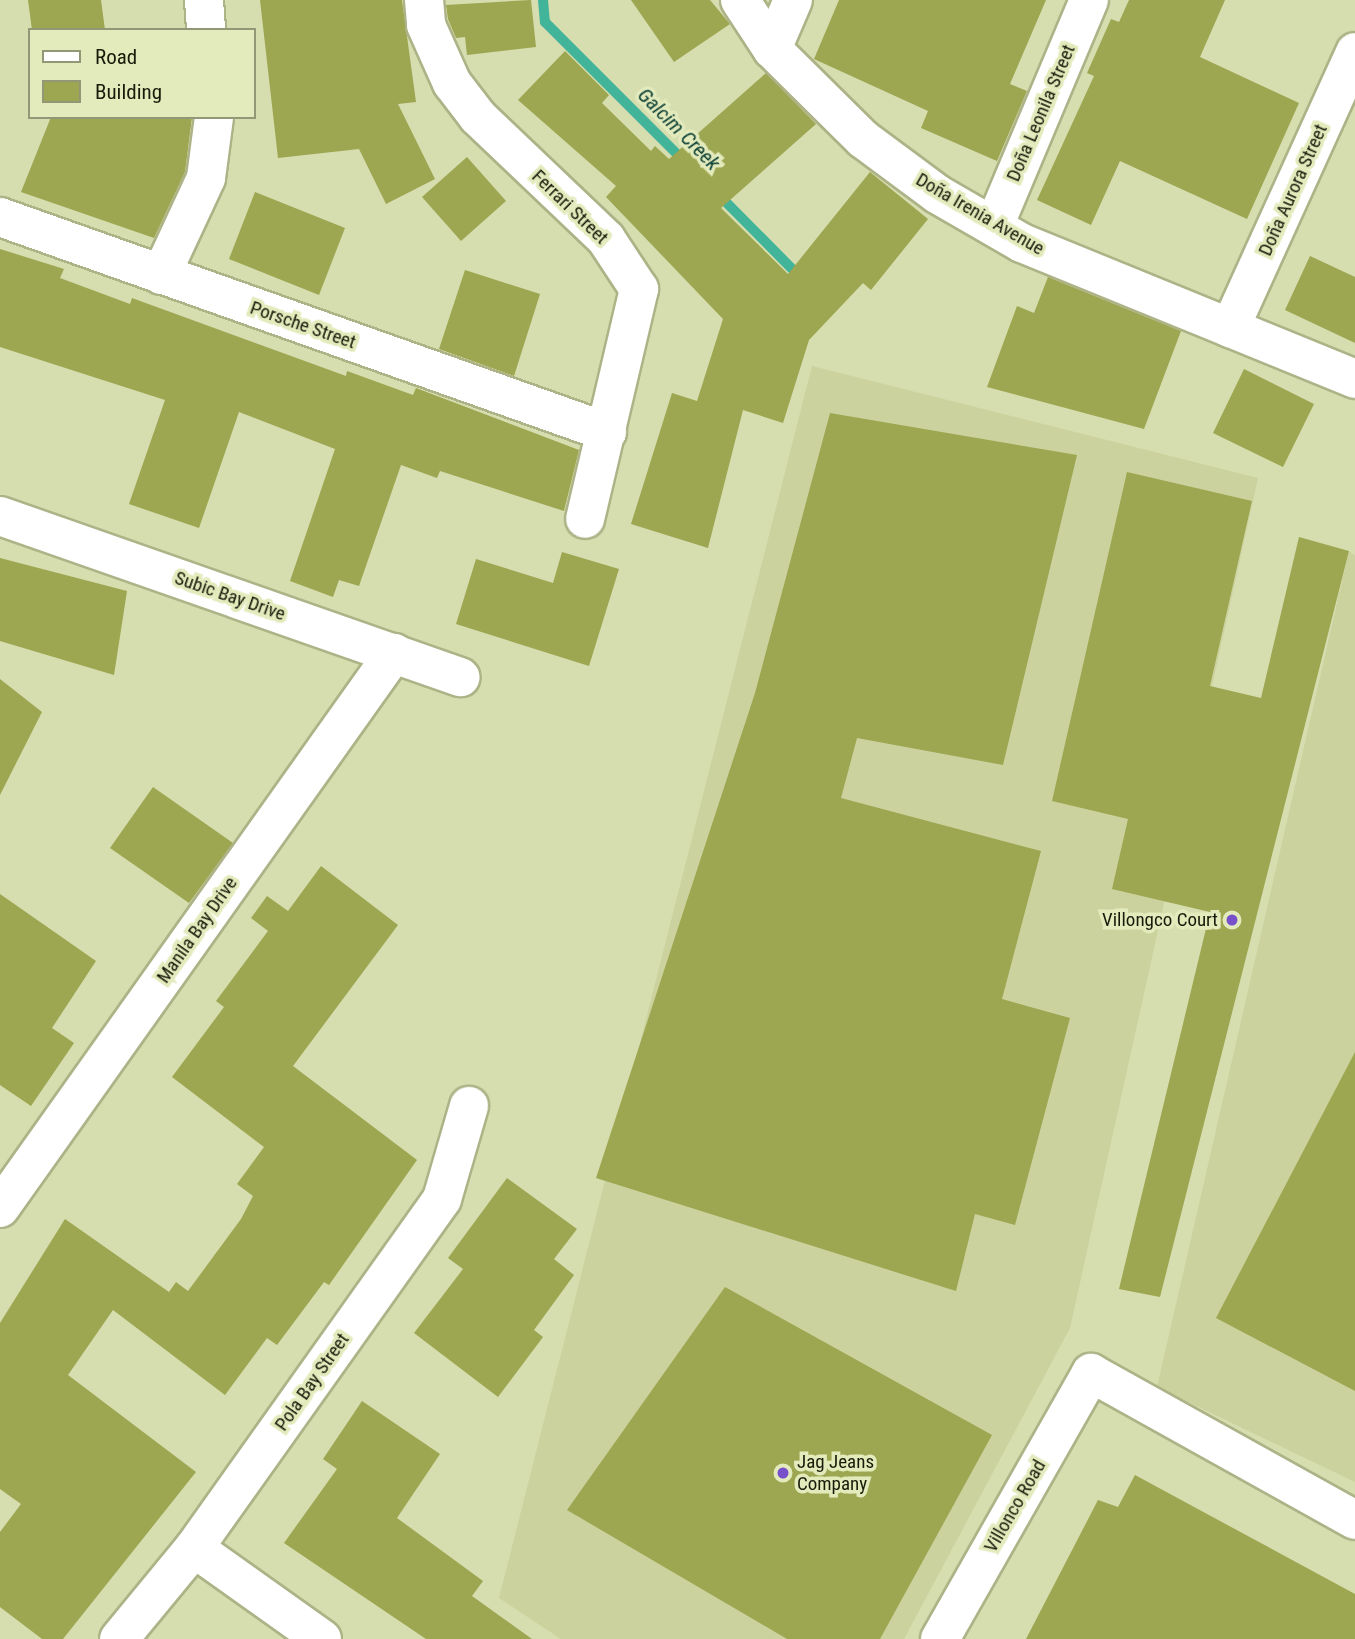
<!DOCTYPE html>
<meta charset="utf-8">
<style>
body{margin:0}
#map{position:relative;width:1355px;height:1639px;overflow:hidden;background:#d6ddaf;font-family:"Roboto Condensed",sans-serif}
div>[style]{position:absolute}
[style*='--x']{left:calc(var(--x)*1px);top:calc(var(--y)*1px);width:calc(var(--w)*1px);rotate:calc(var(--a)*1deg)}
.built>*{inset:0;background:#cbd29d}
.stream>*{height:10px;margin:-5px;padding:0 5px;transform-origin:5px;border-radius:5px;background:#41b499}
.building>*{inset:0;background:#9da650}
.roads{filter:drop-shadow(2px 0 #adb387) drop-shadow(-2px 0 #adb387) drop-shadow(0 2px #adb387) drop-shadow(0 -2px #adb387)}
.minor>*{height:38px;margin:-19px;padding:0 19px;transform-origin:19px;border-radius:19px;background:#fff}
.dots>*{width:19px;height:19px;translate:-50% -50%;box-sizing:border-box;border:4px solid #e3eabc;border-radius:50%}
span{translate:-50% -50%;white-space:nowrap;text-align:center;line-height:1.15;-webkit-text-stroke:7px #e3eabc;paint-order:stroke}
.street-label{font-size:19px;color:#191b0a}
.poi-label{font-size:19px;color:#191b0a}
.right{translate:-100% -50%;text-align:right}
.left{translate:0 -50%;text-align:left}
.water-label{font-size:21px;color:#104337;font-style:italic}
.legend{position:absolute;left:28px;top:28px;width:228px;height:91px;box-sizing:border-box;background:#e3eabc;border:2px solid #929775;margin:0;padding:9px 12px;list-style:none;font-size:21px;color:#191b0a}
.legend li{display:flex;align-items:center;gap:14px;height:35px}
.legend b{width:35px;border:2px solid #929775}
</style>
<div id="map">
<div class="built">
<i style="clip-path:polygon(812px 366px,1258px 478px,1070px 1328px,904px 1639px,561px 1639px,499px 1598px)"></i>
<i style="clip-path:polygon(1349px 551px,1355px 556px,1355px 1482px,1157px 1387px)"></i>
</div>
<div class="stream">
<i style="--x:543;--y:0;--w:22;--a:85"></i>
<i style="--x:545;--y:22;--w:199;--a:45"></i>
<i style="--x:718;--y:194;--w:117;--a:45.3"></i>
</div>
<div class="building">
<i style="clip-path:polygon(28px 0,101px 0,105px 30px,32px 30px)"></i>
<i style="clip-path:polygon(260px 0,402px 0,416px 102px,398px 104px,435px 179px,386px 204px,359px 149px,278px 158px)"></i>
<i style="clip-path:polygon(531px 0,536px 47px,467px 55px,465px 37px,456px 38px,448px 19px,446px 5px)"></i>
<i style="clip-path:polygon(631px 0,710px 0,730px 24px,674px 62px)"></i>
<i style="clip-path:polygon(839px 0,1046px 0,1010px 84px,1027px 91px,997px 161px,921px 128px,928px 111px,814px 59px)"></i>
<i style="clip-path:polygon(1129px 0,1225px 0,1200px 57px,1299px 103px,1247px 219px,1120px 161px,1091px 225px,1037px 200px,1094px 76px,1087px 73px,1111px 19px,1119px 22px)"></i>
<i style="clip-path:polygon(565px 51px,609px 95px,602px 103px,651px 151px,655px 146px,669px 159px,766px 73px,816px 124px,721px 208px,788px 274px,870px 172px,928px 219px,871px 290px,863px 283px,809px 340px,783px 423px,743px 410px,708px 548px,631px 524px,672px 393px,697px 401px,723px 319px,606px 197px,616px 186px,518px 100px)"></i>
<i style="clip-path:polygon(51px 117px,192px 117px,185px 172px,154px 238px,21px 192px)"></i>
<i style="clip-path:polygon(467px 157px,506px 201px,461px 241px,422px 197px)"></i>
<i style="clip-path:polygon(255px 192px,345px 228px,319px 295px,229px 259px)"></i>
<i style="clip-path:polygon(0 249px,64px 269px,60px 278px,130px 304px,132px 298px,346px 376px,347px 371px,413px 395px,416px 388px,579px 450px,564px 511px,440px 471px,437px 478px,401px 465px,359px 586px,339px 580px,333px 597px,290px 581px,335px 449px,239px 412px,199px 528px,129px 504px,165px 400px,0 347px)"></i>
<i style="clip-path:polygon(1310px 256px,1355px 277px,1355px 343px,1285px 310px)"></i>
<i style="clip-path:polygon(465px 270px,540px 294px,514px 376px,439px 349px)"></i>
<i style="clip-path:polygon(1048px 277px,1181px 331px,1144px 429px,987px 387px,1017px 306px,1034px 313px)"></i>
<i style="clip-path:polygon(1244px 369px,1314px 404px,1283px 467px,1213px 433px)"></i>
<i style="clip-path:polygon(830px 413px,1077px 455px,1003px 765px,857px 738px,841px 798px,1041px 851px,1002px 999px,1070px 1018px,1015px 1225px,975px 1214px,956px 1291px,596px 1178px,755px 693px)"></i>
<i style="clip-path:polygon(1127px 472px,1252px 501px,1210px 686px,1261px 698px,1299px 537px,1349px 551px,1160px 1297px,1119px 1289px,1210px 912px,1112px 889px,1128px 819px,1052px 801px)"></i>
<i style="clip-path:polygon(562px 552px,619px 569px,589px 666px,456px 624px,476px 559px,553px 583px)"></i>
<i style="clip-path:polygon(0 558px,127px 591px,114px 675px,0 641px)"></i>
<i style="clip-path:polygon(0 679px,42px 712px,0 795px)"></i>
<i style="clip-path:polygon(153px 787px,233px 843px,189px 903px,110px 848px)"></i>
<i style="clip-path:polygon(321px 866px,398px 925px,293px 1066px,417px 1160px,329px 1285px,324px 1282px,277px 1345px,267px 1338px,225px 1395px,113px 1310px,68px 1375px,196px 1472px,63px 1639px,42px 1639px,0 1607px,0 1532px,21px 1504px,0 1489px,0 1323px,65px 1219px,169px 1292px,176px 1282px,188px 1291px,241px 1219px,253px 1196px,237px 1184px,264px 1147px,172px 1077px,224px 1007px,216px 1001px,268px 931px,251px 918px,267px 896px,288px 911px)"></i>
<i style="clip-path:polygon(0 894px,96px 961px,52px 1028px,74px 1043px,31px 1106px,0 1085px)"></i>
<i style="clip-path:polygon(1355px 1052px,1355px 1391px,1216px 1318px)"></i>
<i style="clip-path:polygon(507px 1178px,577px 1229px,554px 1259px,574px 1275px,534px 1330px,543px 1337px,498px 1397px,414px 1333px,463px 1269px,448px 1258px)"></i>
<i style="clip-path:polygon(725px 1287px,992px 1435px,880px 1639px,787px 1639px,567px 1510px)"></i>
<i style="clip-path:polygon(362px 1401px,440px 1454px,397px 1518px,483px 1581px,472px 1596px,532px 1639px,426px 1639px,284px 1543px,337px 1469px,323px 1459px)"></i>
<i style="clip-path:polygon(1135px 1475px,1355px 1594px,1355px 1639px,1026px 1639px,1098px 1500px,1118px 1507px)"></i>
</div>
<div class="roads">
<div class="minor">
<i style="--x:204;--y:0;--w:30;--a:86"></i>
<i style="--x:424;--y:0;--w:25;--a:85"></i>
<i style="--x:426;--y:25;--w:64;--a:65.9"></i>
<i style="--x:452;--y:83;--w:43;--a:52.6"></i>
<i style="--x:478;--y:117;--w:177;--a:43.6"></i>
<i style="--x:606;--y:239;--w:60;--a:56.6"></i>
<i style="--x:639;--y:289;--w:236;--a:103.2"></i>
<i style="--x:740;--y:0;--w:59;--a:56.9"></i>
<i style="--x:772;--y:49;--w:128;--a:44.7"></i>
<i style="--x:863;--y:139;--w:92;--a:36.6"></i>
<i style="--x:937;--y:194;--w:98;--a:30"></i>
<i style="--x:1022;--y:243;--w:360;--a:22.2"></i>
<i style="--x:772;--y:49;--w:53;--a:-66.8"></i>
<i style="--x:0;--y:217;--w:644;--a:19.5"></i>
<i style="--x:994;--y:226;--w:245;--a:-67.2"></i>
<i style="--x:161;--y:275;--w:107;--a:-65.1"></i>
<i style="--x:206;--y:178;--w:62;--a:-82.5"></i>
<i style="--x:1230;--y:328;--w:303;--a:-65.6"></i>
<i style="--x:0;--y:516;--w:488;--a:19.3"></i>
<i style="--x:0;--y:1208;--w:681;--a:-54.63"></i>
<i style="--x:194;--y:1548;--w:157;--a:35.4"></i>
<i style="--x:119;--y:1639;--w:118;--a:-50.5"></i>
<i style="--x:194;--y:1548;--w:428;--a:-54.6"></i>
<i style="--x:442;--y:1199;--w:97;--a:-73.8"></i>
<i style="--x:940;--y:1639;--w:306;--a:-60.4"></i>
<i style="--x:1091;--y:1373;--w:302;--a:29.1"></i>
</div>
</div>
<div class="dots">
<i style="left:1232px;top:920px;background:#7750ca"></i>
<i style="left:783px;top:1473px;background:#7750ca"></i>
</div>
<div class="street-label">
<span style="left:1041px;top:113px;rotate:-67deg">Doña Leonila Street</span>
<span style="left:1293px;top:190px;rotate:-66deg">Doña Aurora Street</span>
<span style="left:570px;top:207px;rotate:44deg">Ferrari Street</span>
<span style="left:980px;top:214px;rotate:30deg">Doña Irenia Avenue</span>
<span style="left:303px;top:325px;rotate:19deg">Porsche Street</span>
<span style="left:230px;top:596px;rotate:19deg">Subic Bay Drive</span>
<span style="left:197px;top:930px;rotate:-55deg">Manila Bay Drive</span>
<span style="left:312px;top:1382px;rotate:-55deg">Pola Bay Street</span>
<span style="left:1015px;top:1506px;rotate:-60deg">Villonco Road</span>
</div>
<div class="poi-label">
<span class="right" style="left:1218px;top:920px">Villongco Court</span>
<span class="left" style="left:797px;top:1473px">Jag Jeans<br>Company</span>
</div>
<div class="water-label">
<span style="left:679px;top:129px;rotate:45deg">Galcim Creek</span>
</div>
<ul class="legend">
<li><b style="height:9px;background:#fff"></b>Road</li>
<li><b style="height:19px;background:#9da650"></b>Building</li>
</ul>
</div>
